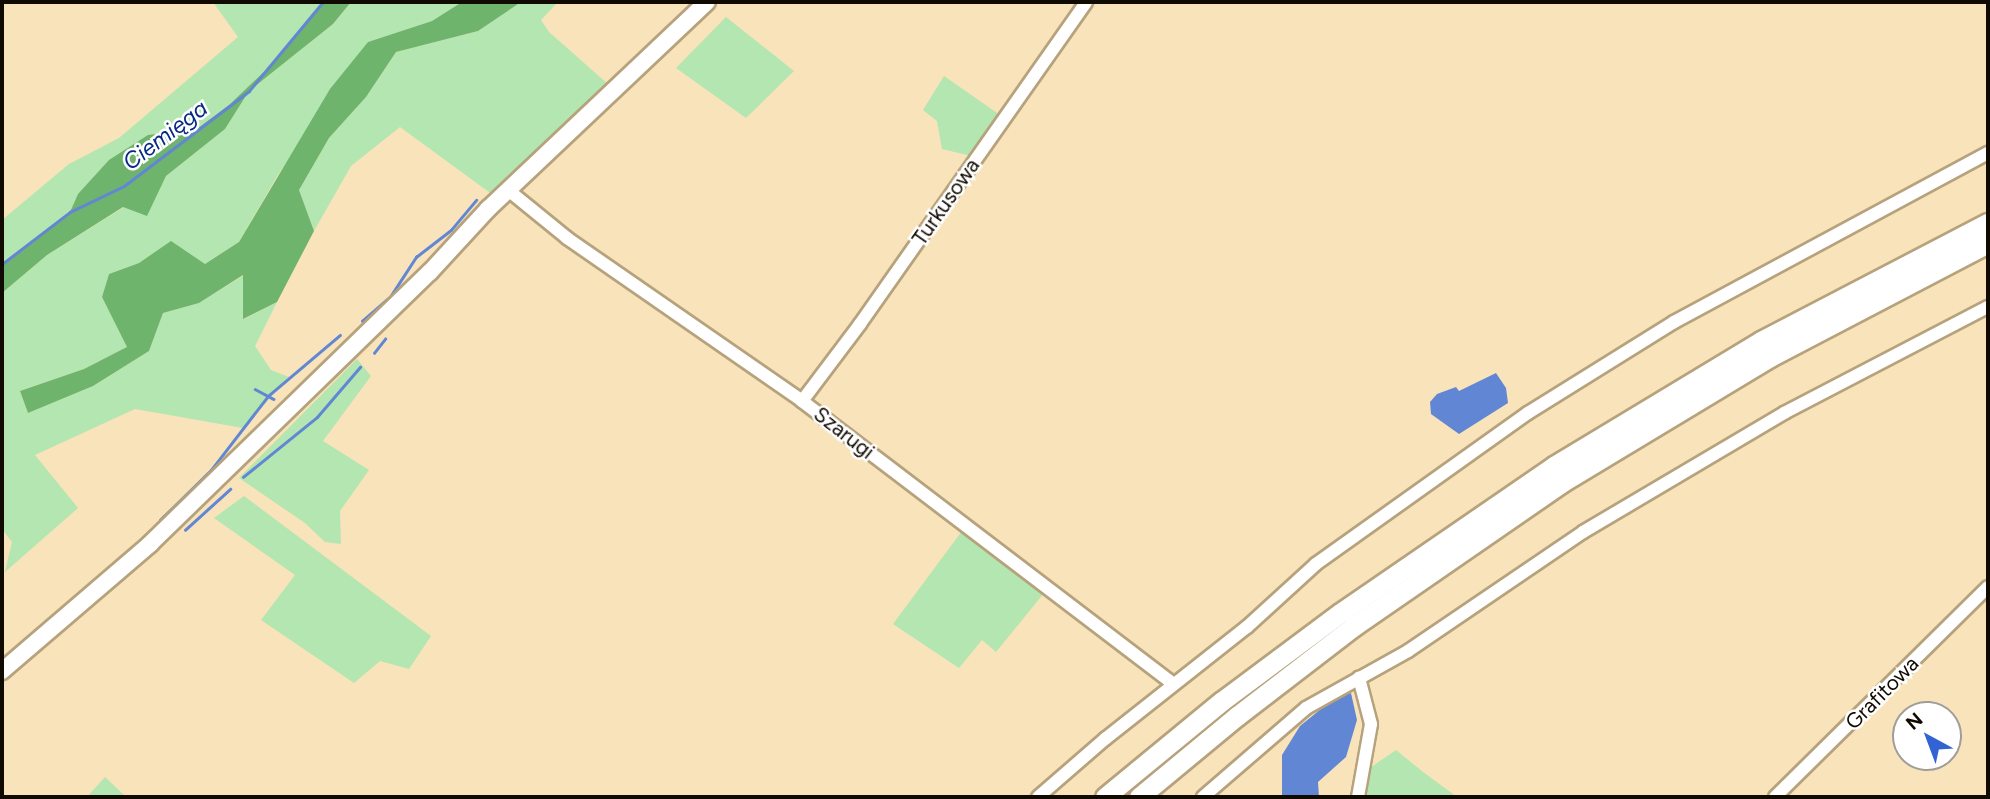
<!DOCTYPE html>
<meta charset="utf-8">
<style>
body{margin:0}
#map{position:relative;width:1990px;height:799px;overflow:hidden;background:#f8e3ba;font-family:Figtree,sans-serif}
div>[style]{position:absolute}
[style*='--x']{left:calc(var(--x)*1px);top:calc(var(--y)*1px);width:calc(var(--w)*1px);rotate:calc(var(--a)*1deg)}
.green>*{inset:0;background:#b3e6b0}
.forest>*{inset:0;background:#6eb46c}
.water>*{inset:0;background:#6187d4}
.stream>*{height:2.5px;margin:-1.25px;padding:0 1.25px;transform-origin:1.25px;border-radius:1.25px;background:#6187d4}
.roads{filter:drop-shadow(2px 0 #b6a27c) drop-shadow(-2px 0 #b6a27c) drop-shadow(0 2px #b6a27c) drop-shadow(0 -2px #b6a27c)}
.minor>*{height:12px;margin:-6px;padding:0 6px;transform-origin:6px;border-radius:6px;background:#fff}
.major>*{height:16px;margin:-8px;padding:0 8px;transform-origin:8px;border-radius:8px;background:#fff}
.highway>*{height:19px;margin:-9.5px;padding:0 9.5px;transform-origin:9.5px;border-radius:9.5px;background:#fff}
span{translate:-50% -50%;white-space:nowrap;text-align:center;line-height:1.15;-webkit-text-stroke:5px #fff;paint-order:stroke}
.street-label{font-size:21px;color:#110a01}
.water-label{font-size:23px;color:#072b84;font-style:italic}
.frame{position:absolute;inset:0;border:4px solid #110a01;pointer-events:none}
.north{position:absolute;left:1892px;top:701px;width:70px;height:70px;box-sizing:border-box;background:#fff;border:2px solid #a09d99;border-radius:50%;rotate:319deg;font-size:19px;font-weight:700;line-height:28px;text-align:center;color:#110a01}
.north::after{content:'';display:block;margin:auto;width:24px;height:32px;background:#3263d2;clip-path:polygon(50% 0,100% 100%,50% 72%,0 100%)}
</style>
<div id="map">
<div class="green">
<i style="clip-path:polygon(213px 2px,323px 2px,269px 67px,229px 105px,198px 128px,148px 135px,78px 194px,70px 212px,2px 265px,2px 220px,69px 164px,119px 138px,238px 37px)"></i>
<i style="clip-path:polygon(351px 2px,462px 2px,432px 21px,368px 42px,276px 178px,239px 242px,205px 264px,171px 242px,139px 263px,109px 274px,102px 297px,128px 347px,84px 369px,20px 391px,28px 413px,93px 386px,149px 351px,163px 313px,199px 303px,244px 275px,244px 319px,277px 302px,255px 346px,271px 370px,289px 377px,243px 428px,135px 409px,35px 455px,78px 508px,5px 572px,12px 542px,2px 529px,2px 293px,47px 255px,124px 207px,147px 215px,166px 176px,225px 129px,249px 91px,333px 24px)"></i>
<i style="clip-path:polygon(521px 2px,558px 2px,541px 20px,549px 32px,609px 85px,493px 195px,400px 127px,351px 166px,314px 231px,299px 190px,329px 138px,366px 97px,396px 52px,478px 31px)"></i>
<i style="clip-path:polygon(726px 17px,794px 71px,746px 118px,676px 68px)"></i>
<i style="clip-path:polygon(944px 76px,1000px 115px,971px 156px,942px 149px,937px 121px,923px 110px)"></i>
<i style="clip-path:polygon(357px 359px,371px 376px,323px 441px,369px 470px,340px 511px,341px 544px,325px 542px,305px 523px,239px 478px)"></i>
<i style="clip-path:polygon(244px 496px,431px 636px,409px 669px,380px 661px,354px 683px,261px 620px,295px 575px,214px 518px)"></i>
<i style="clip-path:polygon(962px 531px,1044px 593px,996px 652px,982px 640px,959px 668px,893px 624px)"></i>
<i style="clip-path:polygon(1396px 750px,1423px 772px,1457px 797px,1365px 797px,1367px 770px)"></i>
<i style="clip-path:polygon(105px 777px,126px 797px,87px 797px)"></i>
</div>
<div class="forest">
<i style="clip-path:polygon(323px 2px,351px 2px,333px 24px,249px 91px,225px 129px,166px 176px,147px 216px,123px 207px,47px 255px,2px 293px,2px 265px,70px 212px,78px 194px,109px 160px,148px 135px,198px 128px,229px 105px,269px 67px)"></i>
<i style="clip-path:polygon(462px 2px,521px 2px,478px 31px,396px 52px,366px 97px,329px 138px,299px 190px,314px 231px,277px 302px,243px 319px,243px 275px,199px 303px,163px 313px,149px 351px,93px 386px,28px 413px,20px 391px,84px 369px,127px 347px,102px 297px,109px 274px,139px 263px,171px 241px,205px 264px,239px 242px,330px 89px,368px 42px,432px 21px)"></i>
</div>
<div class="water">
<i style="clip-path:polygon(1496px 373px,1506px 388px,1508px 403px,1459px 434px,1431px 414px,1430px 402px,1437px 394px,1456px 387px,1459px 391px)"></i>
<i style="clip-path:polygon(1351px 693px,1357px 720px,1346px 757px,1318px 782px,1319px 797px,1282px 797px,1282px 755px,1300px 726px,1332px 700px)"></i>
</div>
<div class="stream">
<i style="--x:2;--y:264;--w:86;--a:-37.4"></i>
<i style="--x:70;--y:212;--w:60;--a:-25.7"></i>
<i style="--x:124;--y:186;--w:157;--a:-37.2"></i>
<i style="--x:249;--y:91;--w:116;--a:-50.3"></i>
<i style="--x:362;--y:321;--w:37;--a:-41"></i>
<i style="--x:390;--y:297;--w:48;--a:-57"></i>
<i style="--x:416;--y:257;--w:44;--a:-37.6"></i>
<i style="--x:451;--y:230;--w:39;--a:-50"></i>
<i style="--x:374;--y:353;--w:18;--a:-52"></i>
<i style="--x:255;--y:389;--w:21;--a:28"></i>
<i style="--x:243;--y:477;--w:95;--a:-39"></i>
<i style="--x:317;--y:417;--w:66;--a:-49.3"></i>
<i style="--x:160;--y:520;--w:71;--a:-44.4"></i>
<i style="--x:211;--y:470;--w:93;--a:-52.4"></i>
<i style="--x:268;--y:396;--w:94;--a:-40.3"></i>
<i style="--x:185;--y:530;--w:61;--a:-42.3"></i>
</div>
<div class="roads">
<div class="minor">
<i style="--x:508;--y:190;--w:76;--a:39.1"></i>
<i style="--x:567;--y:238;--w:286;--a:34.7"></i>
<i style="--x:802;--y:401;--w:467;--a:37.3"></i>
<i style="--x:802;--y:401;--w:96;--a:-53"></i>
<i style="--x:860;--y:324;--w:393;--a:-54.9"></i>
<i style="--x:1038;--y:797;--w:89;--a:-40.9"></i>
<i style="--x:1105;--y:739;--w:181;--a:-38.3"></i>
<i style="--x:1247;--y:627;--w:93;--a:-42.4"></i>
<i style="--x:1316;--y:564;--w:260;--a:-35.5"></i>
<i style="--x:1528;--y:413;--w:172;--a:-31.9"></i>
<i style="--x:1674;--y:322;--w:357;--a:-28.3"></i>
<i style="--x:1203;--y:797;--w:136;--a:-40.8"></i>
<i style="--x:1306;--y:708;--w:117;--a:-29.2"></i>
<i style="--x:1408;--y:651;--w:212;--a:-34.2"></i>
<i style="--x:1583;--y:532;--w:234;--a:-30.6"></i>
<i style="--x:1784;--y:413;--w:230;--a:-27.5"></i>
<i style="--x:1358;--y:797;--w:74;--a:-79.9"></i>
<i style="--x:1371;--y:724;--w:48;--a:-104.6"></i>
<i style="--x:1775;--y:797;--w:299;--a:-44.6"></i>
</div>
<div class="major">
<i style="--x:2;--y:671;--w:195;--a:-40.6"></i>
<i style="--x:150;--y:544;--w:390;--a:-44.2"></i>
<i style="--x:430;--y:272;--w:86;--a:-47.4"></i>
<i style="--x:488;--y:209;--w:301;--a:-43.4"></i>
</div>
<div class="highway">
<i style="--x:1105;--y:797;--w:151;--a:-39.4"></i>
<i style="--x:1222;--y:701;--w:147;--a:-36.7"></i>
<i style="--x:1340;--y:613;--w:260;--a:-34.5"></i>
<i style="--x:1554;--y:466;--w:242;--a:-31.1"></i>
<i style="--x:1761;--y:341;--w:256;--a:-27.5"></i>
<i style="--x:1139;--y:797;--w:127;--a:-39.6"></i>
<i style="--x:1237;--y:716;--w:148;--a:-37.6"></i>
<i style="--x:1354;--y:626;--w:252;--a:-34.6"></i>
<i style="--x:1561;--y:483;--w:244;--a:-31.1"></i>
<i style="--x:1770;--y:357;--w:246;--a:-27.6"></i>
</div>
</div>
<div class="street-label">
<span style="left:946px;top:202px;rotate:-55deg">Turkusowa</span>
<span style="left:844px;top:433px;rotate:38deg">Szarugi</span>
<span style="left:1882px;top:693px;rotate:-45deg">Grafitowa</span>
</div>
<div class="water-label">
<span style="left:165px;top:135px;rotate:-37deg">Ciemięga</span>
</div>
<div class="frame"></div>
<div class="north">N</div>
</div>
